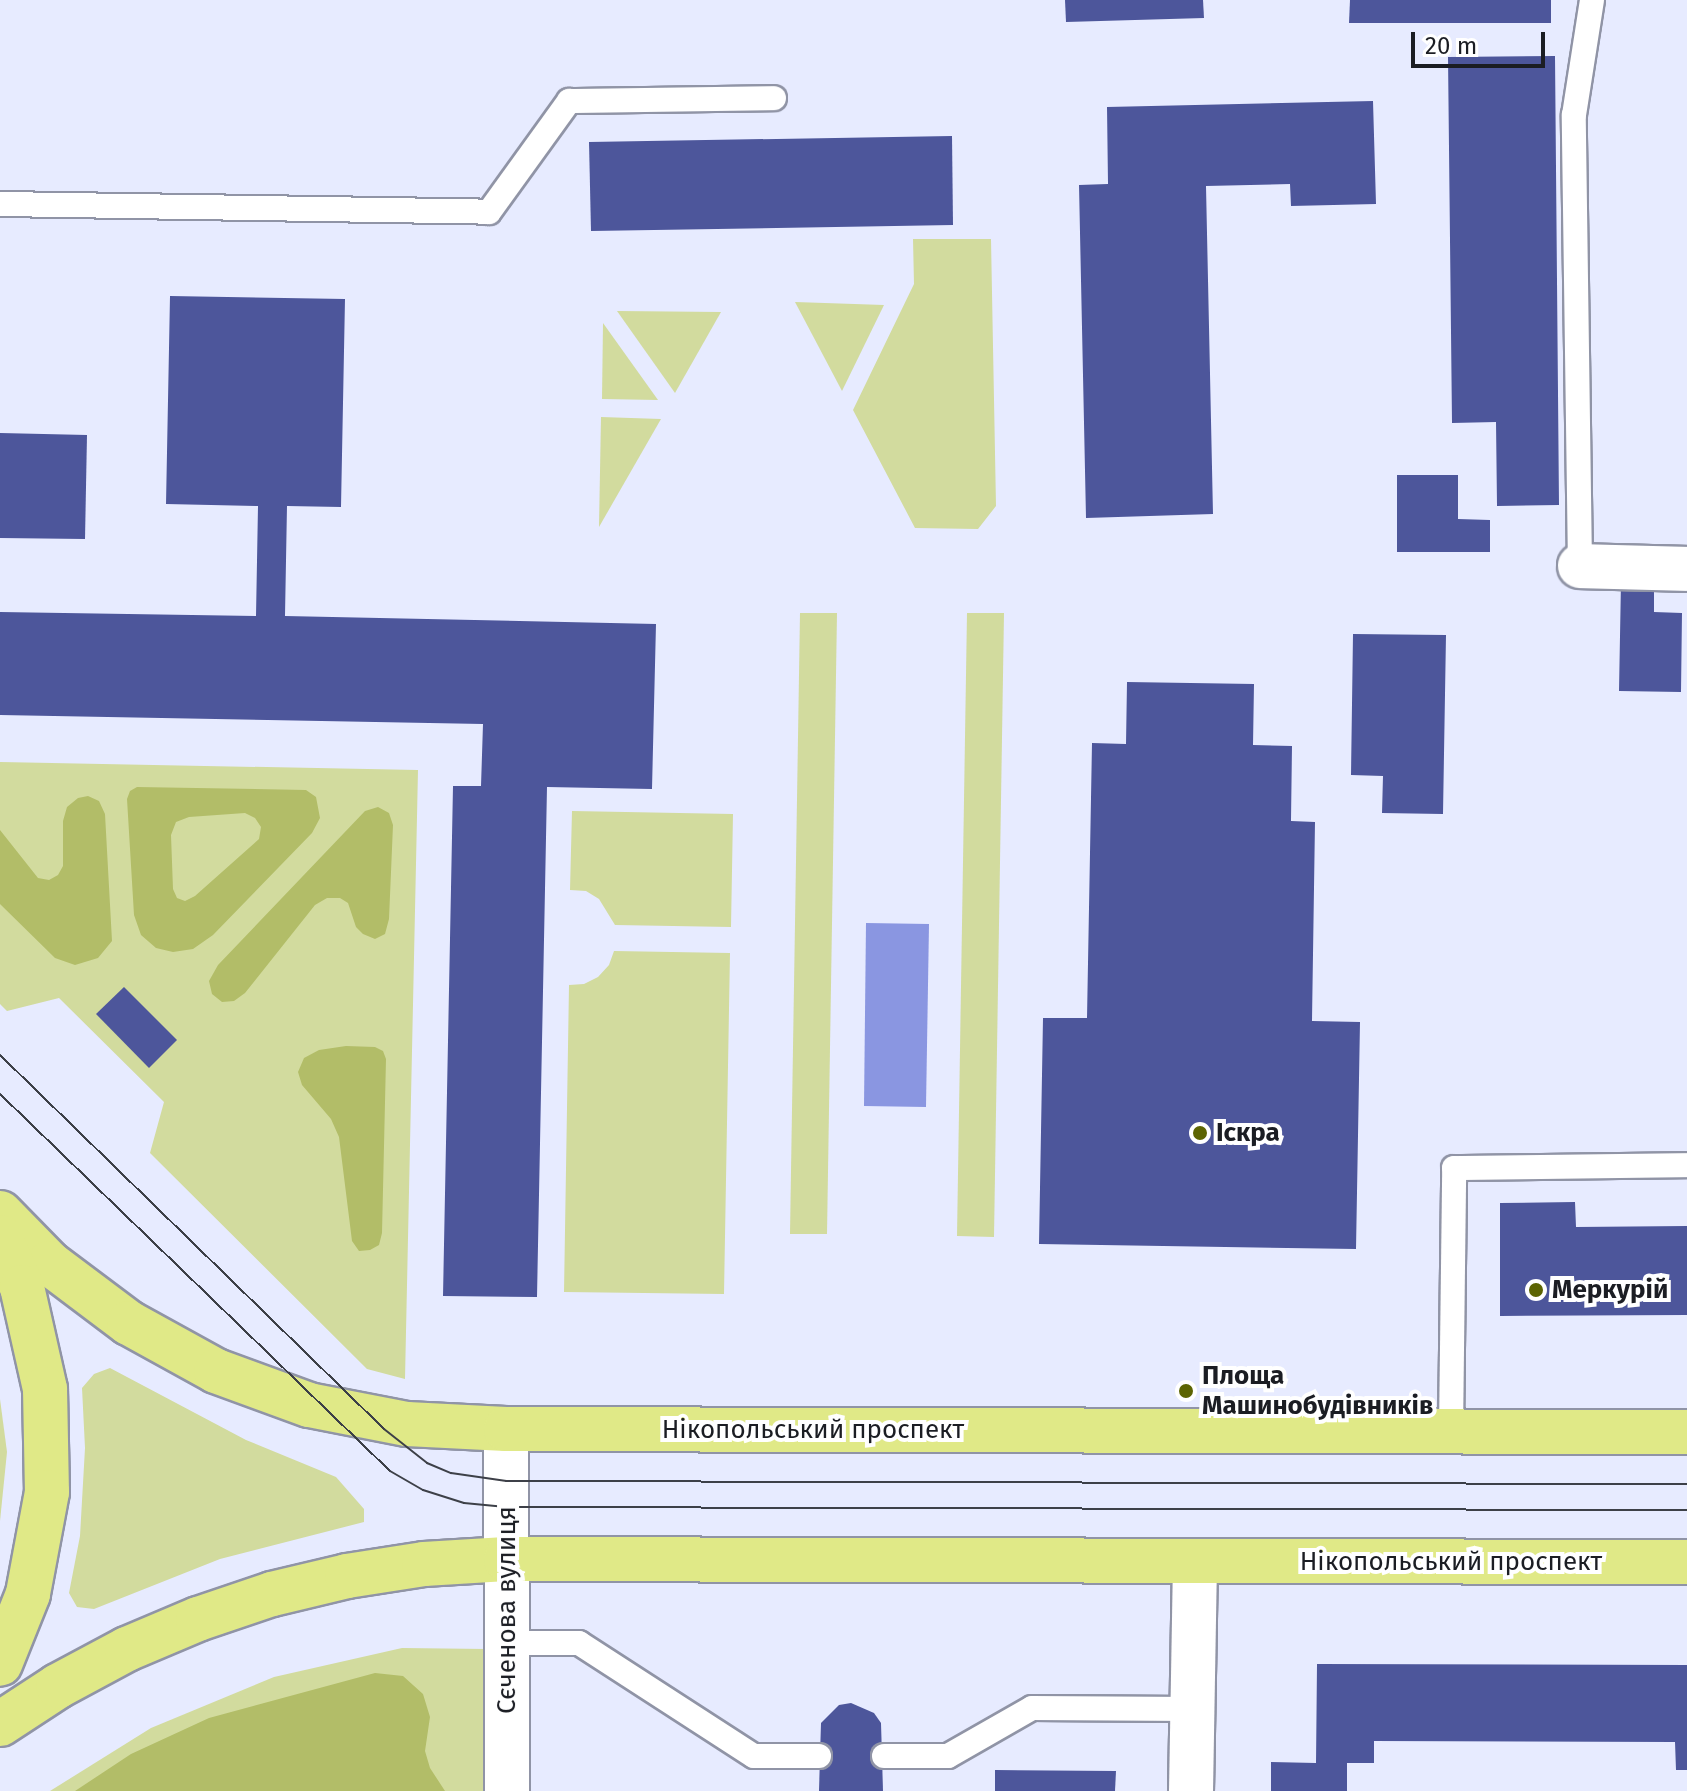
<!DOCTYPE html>
<meta charset="utf-8">
<style>
body{margin:0}
#map{position:relative;width:1687px;height:1791px;overflow:hidden;background:#e7ebff;font-family:"Fira Sans",sans-serif}
div>[style]{position:absolute}
[style*='--x']{left:calc(var(--x)*1px);top:calc(var(--y)*1px);width:calc(var(--w)*1px);rotate:calc(var(--a)*1deg)}
.green>*{inset:0;background:#d2db9e}
.forest>*{inset:0;background:#b2bd68}
.water>*{inset:0;background:#8a96e1}
.building>*{inset:0;background:#4d569b}
.roads{filter:drop-shadow(2px 0 #9094a6) drop-shadow(-2px 0 #9094a6) drop-shadow(0 2px #9094a6) drop-shadow(0 -2px #9094a6)}
.lane>*{height:24px;margin:-12px;padding:0 12px;transform-origin:12px;border-radius:12px;background:#fff}
.street>*{height:44px;margin:-22px;padding:0 22px;transform-origin:22px;border-radius:22px;background:#fff}
.primary>*{height:44px;margin:-22px;padding:0 22px;transform-origin:22px;border-radius:22px;background:#e0e987}
.tram>*{height:2px;margin:-1px;padding:0 1px;transform-origin:1px;border-radius:1px;background:#3d4048}
.dots>*{width:22px;height:22px;translate:-50% -50%;box-sizing:border-box;border:4px solid #fff;border-radius:50%}
span{translate:-50% -50%;white-space:nowrap;text-align:center;line-height:1.15;-webkit-text-stroke:8px #fff;paint-order:stroke}
.poi-label{font-size:26px;color:#1b1d23;font-weight:700}
.left{translate:0 -50%;text-align:left}
.street-label{font-size:26px;color:#1b1d23}
.scale{position:absolute;left:1411px;top:32px;width:134px;height:36px;box-sizing:border-box;border:4px solid #1b1d23;border-top:0;padding-left:10px;font-size:24px;line-height:28px;white-space:nowrap;color:#1b1d23;-webkit-text-stroke:6px #fff;paint-order:stroke}
</style>
<div id="map">
<div class="green">
<i style="clip-path:polygon(913px 239px,991px 239px,996px 506px,978px 529px,915px 528px,853px 410px,914px 284px)"></i>
<i style="clip-path:polygon(795px 302px,884px 305px,842px 391px)"></i>
<i style="clip-path:polygon(617px 311px,721px 312px,675px 393px)"></i>
<i style="clip-path:polygon(603px 323px,658px 400px,602px 399px)"></i>
<i style="clip-path:polygon(601px 417px,661px 419px,599px 527px)"></i>
<i style="clip-path:polygon(800px 613px,837px 613px,827px 1234px,790px 1234px)"></i>
<i style="clip-path:polygon(967px 613px,1004px 613px,994px 1237px,957px 1236px)"></i>
<i style="clip-path:polygon(0 762px,418px 770px,405px 1379px,367px 1369px,150px 1153px,164px 1102px,59px 998px,7px 1011px,0 1004px)"></i>
<i style="clip-path:polygon(572px 811px,733px 814px,731px 927px,615px 925px,599px 899px,586px 891px,570px 890px)"></i>
<i style="clip-path:polygon(614px 951px,730px 953px,724px 1294px,564px 1292px,569px 985px,584px 984px,598px 977px,609px 965px)"></i>
<i style="clip-path:polygon(110px 1368px,246px 1440px,336px 1477px,364px 1509px,364px 1522px,220px 1559px,94px 1609px,77px 1607px,69px 1593px,80px 1536px,85px 1448px,82px 1388px,94px 1374px)"></i>
<i style="clip-path:polygon(0 1399px,7px 1452px,0 1521px)"></i>
<i style="clip-path:polygon(402px 1648px,487px 1649px,487px 1791px,50px 1791px,151px 1728px,274px 1677px)"></i>
</div>
<div class="forest">
<i style="clip-path:polygon(evenodd,137px 787px,306px 790px,316px 797px,320px 818px,312px 833px,213px 935px,193px 949px,173px 952px,156px 948px,141px 935px,134px 915px,127px 799px,130px 791px,137px 787px,245px 813px,255px 818px,261px 827px,259px 839px,195px 896px,185px 901px,177px 898px,173px 889px,171px 835px,176px 822px,189px 817px,245px 813px)"></i>
<i style="clip-path:polygon(88px 796px,99px 801px,105px 814px,112px 941px,98px 958px,75px 965px,55px 958px,0 904px,0 830px,38px 878px,49px 880px,58px 875px,63px 866px,63px 821px,67px 807px,78px 798px)"></i>
<i style="clip-path:polygon(378px 807px,389px 813px,393px 825px,389px 919px,385px 934px,375px 939px,363px 934px,356px 927px,348px 903px,340px 898px,327px 898px,315px 905px,245px 993px,234px 1001px,222px 1002px,212px 994px,209px 981px,218px 965px,365px 811px)"></i>
<i style="clip-path:polygon(346px 1046px,375px 1047px,383px 1051px,386px 1059px,382px 1233px,379px 1245px,370px 1250px,359px 1251px,352px 1241px,339px 1137px,331px 1119px,302px 1085px,298px 1072px,304px 1058px,319px 1050px)"></i>
<i style="clip-path:polygon(375px 1673px,403px 1676px,423px 1694px,430px 1717px,425px 1751px,430px 1768px,445px 1791px,75px 1791px,131px 1754px,209px 1718px)"></i>
</div>
<div class="water">
<i style="clip-path:polygon(866px 923px,929px 924px,926px 1107px,864px 1106px)"></i>
</div>
<div class="building">
<i style="clip-path:polygon(1065px 0,1203px 0,1204px 18px,1066px 22px)"></i>
<i style="clip-path:polygon(1350px 0,1551px 0,1551px 23px,1349px 23px)"></i>
<i style="clip-path:polygon(1555px 56px,1559px 505px,1497px 506px,1496px 422px,1452px 423px,1448px 57px)"></i>
<i style="clip-path:polygon(1373px 101px,1376px 204px,1291px 206px,1290px 184px,1206px 186px,1213px 514px,1086px 518px,1079px 185px,1108px 184px,1107px 107px)"></i>
<i style="clip-path:polygon(952px 136px,953px 225px,591px 231px,589px 142px)"></i>
<i style="clip-path:polygon(170px 296px,345px 299px,341px 507px,287px 506px,285px 616px,656px 624px,652px 789px,547px 787px,537px 1297px,443px 1296px,453px 786px,481px 786px,483px 724px,0 715px,0 612px,256px 616px,258px 506px,166px 504px)"></i>
<i style="clip-path:polygon(0 433px,87px 435px,85px 539px,0 538px)"></i>
<i style="clip-path:polygon(1397px 475px,1458px 475px,1458px 519px,1490px 520px,1490px 552px,1397px 552px)"></i>
<i style="clip-path:polygon(1621px 581px,1654px 582px,1654px 612px,1682px 613px,1681px 692px,1619px 691px)"></i>
<i style="clip-path:polygon(1353px 634px,1446px 635px,1443px 814px,1382px 813px,1383px 776px,1351px 775px)"></i>
<i style="clip-path:polygon(1127px 682px,1254px 684px,1253px 745px,1292px 746px,1291px 821px,1315px 822px,1312px 1021px,1360px 1022px,1356px 1249px,1039px 1244px,1043px 1018px,1087px 1018px,1092px 743px,1126px 744px)"></i>
<i style="clip-path:polygon(124px 987px,177px 1040px,149px 1068px,96px 1014px)"></i>
<i style="clip-path:polygon(1575px 1202px,1576px 1227px,1687px 1226px,1687px 1315px,1500px 1316px,1500px 1203px)"></i>
<i style="clip-path:polygon(1317px 1664px,1687px 1665px,1687px 1770px,1676px 1770px,1675px 1742px,1374px 1741px,1374px 1763px,1347px 1763px,1347px 1791px,1271px 1791px,1271px 1762px,1316px 1763px)"></i>
<i style="clip-path:polygon(851px 1703px,874px 1713px,881px 1723px,883px 1791px,819px 1791px,821px 1723px,839px 1705px)"></i>
<i style="clip-path:polygon(995px 1770px,1116px 1771px,1115px 1791px,995px 1791px)"></i>
</div>
<div class="roads">
<div class="lane">
<i style="--x:0;--y:204;--w:489;--a:0.9"></i>
<i style="--x:489;--y:212;--w:137;--a:-54.2"></i>
<i style="--x:569;--y:101;--w:205;--a:-0.8"></i>
<i style="--x:1580;--y:566;--w:451;--a:-90.8"></i>
<i style="--x:1574;--y:115;--w:116;--a:-81.1"></i>
<i style="--x:1451;--y:1431;--w:263;--a:-89.3"></i>
<i style="--x:1454;--y:1168;--w:233;--a:-0.7"></i>
<i style="--x:507;--y:1643;--w:72;--a:0"></i>
<i style="--x:579;--y:1643;--w:208;--a:32.9"></i>
<i style="--x:754;--y:1756;--w:65;--a:0"></i>
<i style="--x:884;--y:1756;--w:64;--a:0"></i>
<i style="--x:948;--y:1756;--w:97;--a:-29.7"></i>
<i style="--x:1032;--y:1708;--w:160;--a:0.4"></i>
</div>
<div class="street">
<i style="--x:1580;--y:566;--w:107;--a:1.6"></i>
<i style="--x:506;--y:1429;--w:362;--a:89.8"></i>
<i style="--x:1191;--y:1791;--w:229;--a:-89"></i>
</div>
<div class="primary">
<i style="--x:0;--y:1213;--w:70;--a:45.6"></i>
<i style="--x:49;--y:1263;--w:100;--a:36.9"></i>
<i style="--x:129;--y:1323;--w:99;--a:28.9"></i>
<i style="--x:216;--y:1371;--w:99;--a:20.1"></i>
<i style="--x:309;--y:1405;--w:100;--a:11"></i>
<i style="--x:407;--y:1424;--w:99;--a:2.9"></i>
<i style="--x:506;--y:1429;--w:1181;--a:0.15"></i>
<i style="--x:0;--y:1237;--w:55;--a:66.3"></i>
<i style="--x:22;--y:1287;--w:105;--a:77.3"></i>
<i style="--x:45;--y:1389;--w:103;--a:88.9"></i>
<i style="--x:47;--y:1492;--w:104;--a:100.6"></i>
<i style="--x:28;--y:1594;--w:75;--a:111.8"></i>
<i style="--x:0;--y:1724;--w:69;--a:-33.2"></i>
<i style="--x:58;--y:1686;--w:78;--a:-28.2"></i>
<i style="--x:127;--y:1649;--w:77;--a:-22.9"></i>
<i style="--x:198;--y:1619;--w:78;--a:-18.7"></i>
<i style="--x:272;--y:1594;--w:77;--a:-13.5"></i>
<i style="--x:347;--y:1576;--w:78;--a:-8.9"></i>
<i style="--x:424;--y:1564;--w:82;--a:-3.5"></i>
<i style="--x:506;--y:1559;--w:1181;--a:0.15"></i>
</div>
</div>
<div class="tram">
<i style="--x:0;--y:1055;--w:536;--a:44.24"></i>
<i style="--x:384;--y:1429;--w:55;--a:38.3"></i>
<i style="--x:427;--y:1463;--w:26;--a:23"></i>
<i style="--x:451;--y:1473;--w:56;--a:8.3"></i>
<i style="--x:506;--y:1481;--w:1181;--a:0.15"></i>
<i style="--x:0;--y:1094;--w:542;--a:44.03"></i>
<i style="--x:390;--y:1471;--w:38;--a:30"></i>
<i style="--x:423;--y:1490;--w:43;--a:17.6"></i>
<i style="--x:464;--y:1503;--w:42;--a:5.4"></i>
<i style="--x:506;--y:1507;--w:1181;--a:0.15"></i>
</div>
<div class="dots">
<i style="left:1200px;top:1133px;background:#5c6402"></i>
<i style="left:1536px;top:1290px;background:#5c6402"></i>
<i style="left:1186px;top:1391px;background:#5c6402"></i>
</div>
<div class="poi-label">
<span class="left" style="left:1216px;top:1133px">Іскра</span>
<span class="left" style="left:1552px;top:1290px">Меркурій</span>
<span class="left" style="left:1202px;top:1391px">Площа<br>Машинобудівників</span>
</div>
<div class="street-label">
<span style="left:813px;top:1430px">Нікопольський проспект</span>
<span style="left:1451px;top:1562px">Нікопольський проспект</span>
<span style="left:507px;top:1610px;rotate:-90deg">Сєченова вулиця</span>
</div>
<div class="scale">20 m</div>
</div>
